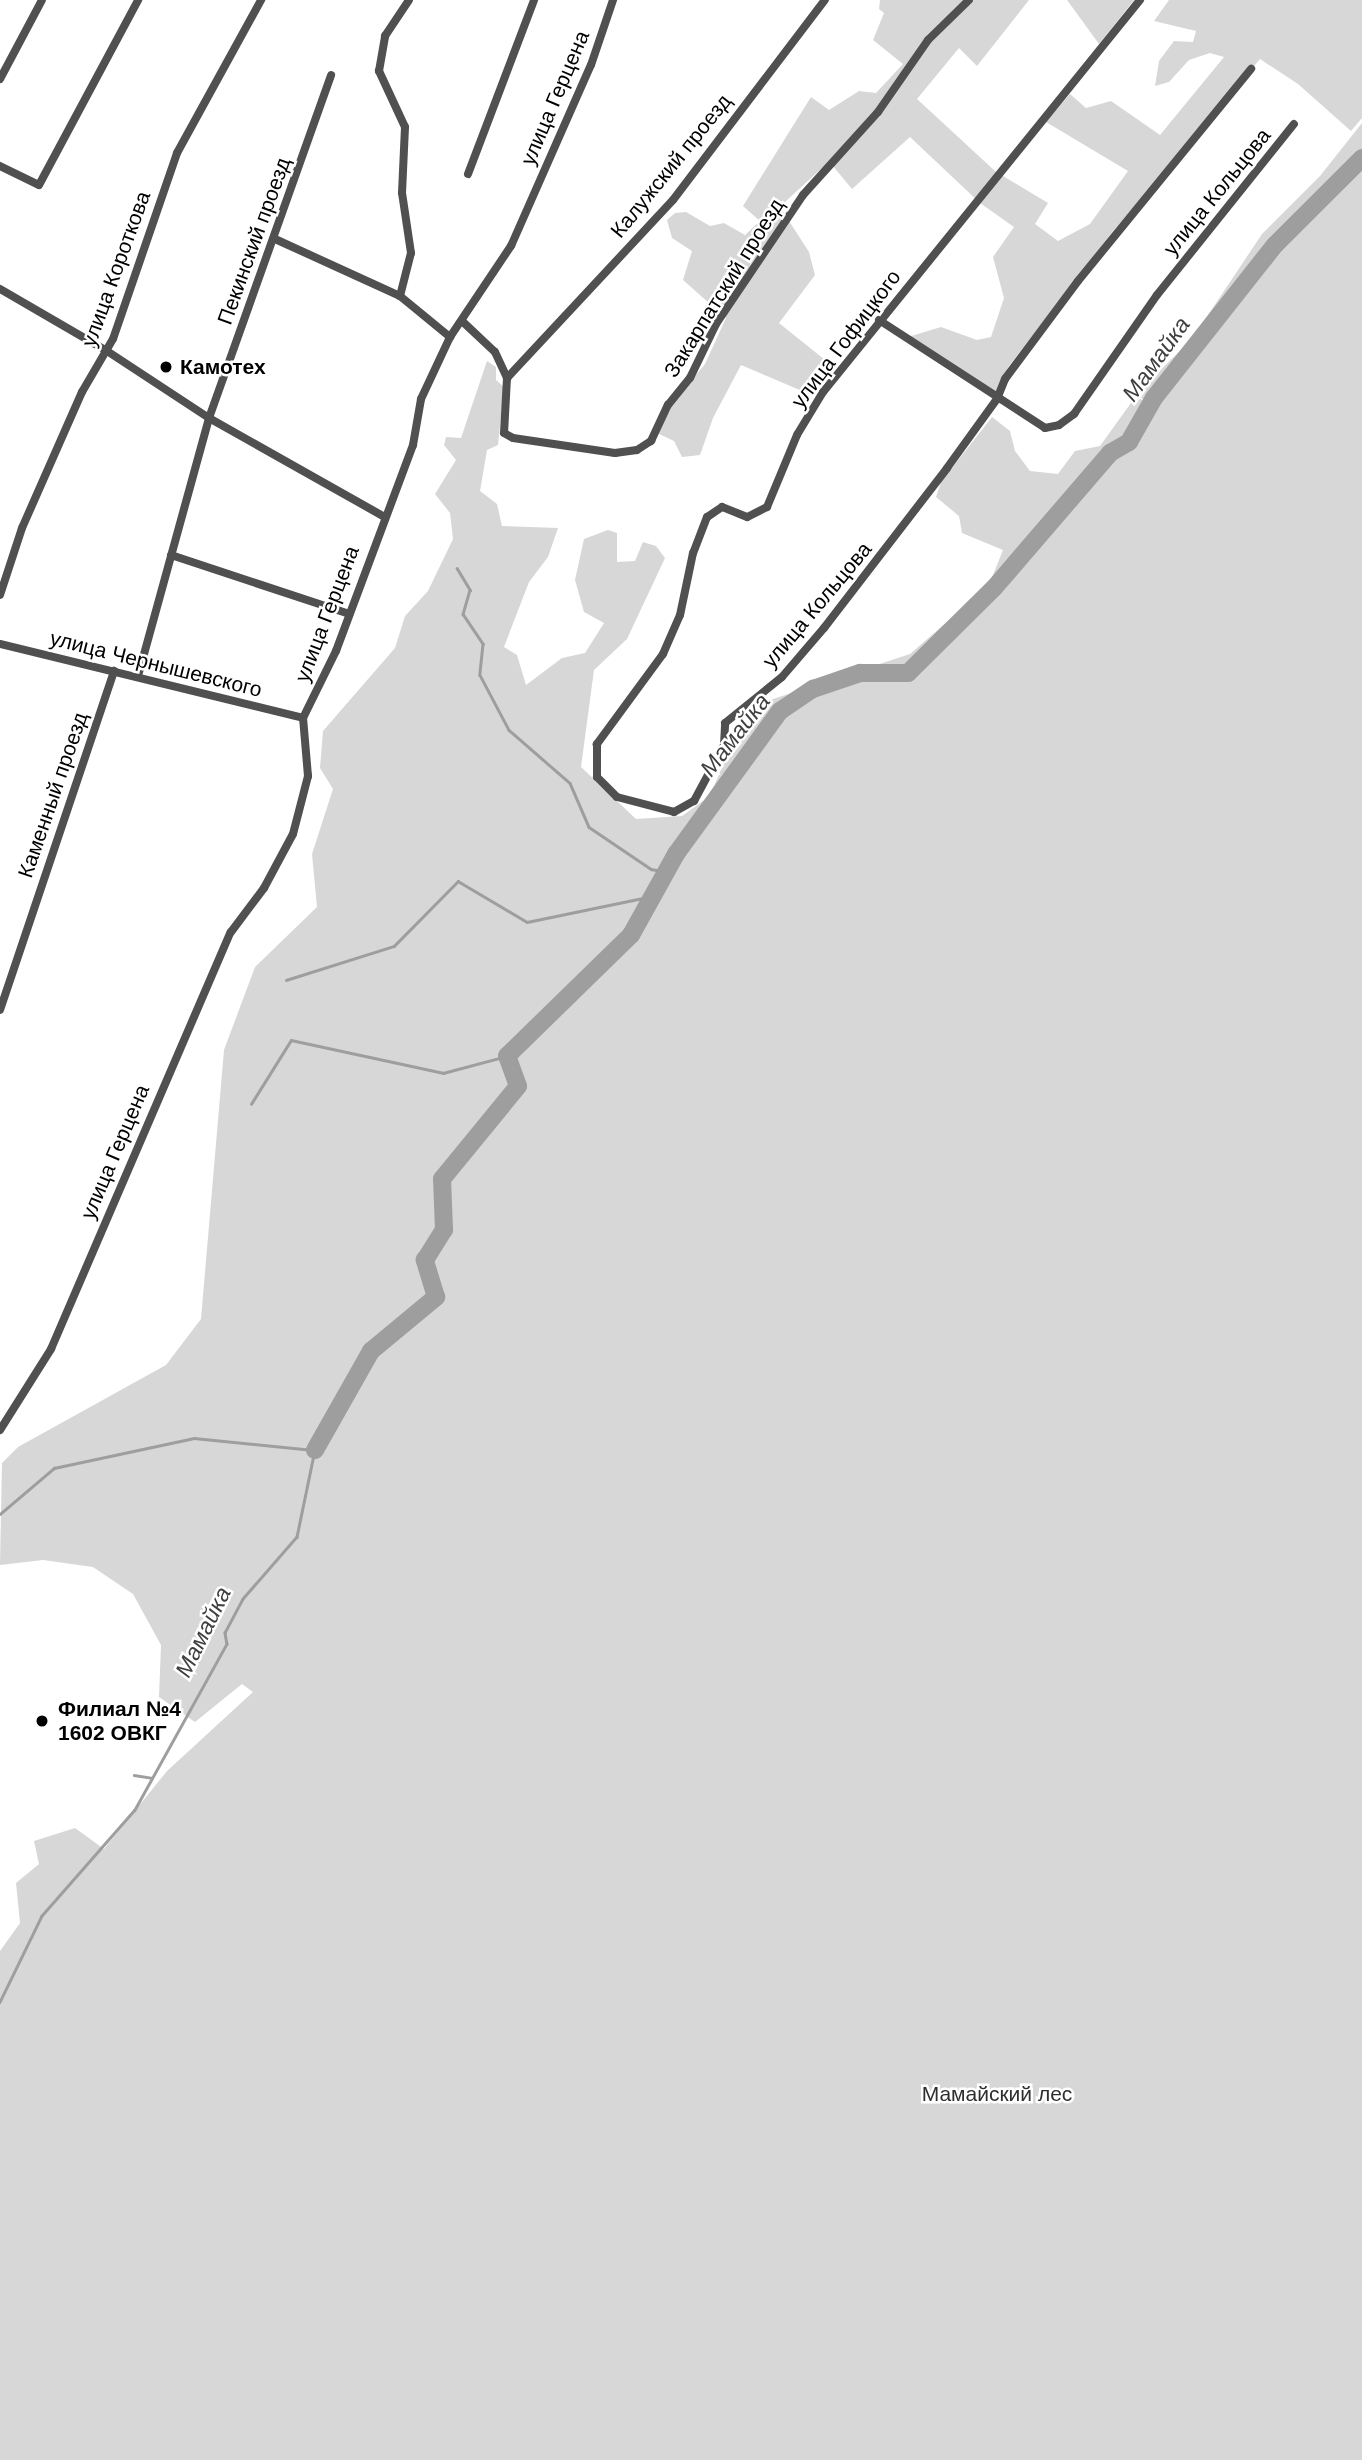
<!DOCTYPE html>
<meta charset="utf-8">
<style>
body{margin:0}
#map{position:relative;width:1362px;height:2460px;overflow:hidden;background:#fff;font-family:Arial,sans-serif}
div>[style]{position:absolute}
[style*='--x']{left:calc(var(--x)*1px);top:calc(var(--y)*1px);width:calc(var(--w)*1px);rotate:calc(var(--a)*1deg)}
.green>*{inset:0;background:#d7d7d7}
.stream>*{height:2.5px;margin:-1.25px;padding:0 1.25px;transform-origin:1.25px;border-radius:1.25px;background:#9e9e9e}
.river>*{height:18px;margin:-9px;padding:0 9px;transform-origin:9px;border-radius:9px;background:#9e9e9e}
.street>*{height:8px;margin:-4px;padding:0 4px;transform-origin:4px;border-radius:4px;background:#505050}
.dots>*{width:19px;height:19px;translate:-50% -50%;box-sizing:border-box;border:4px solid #fff;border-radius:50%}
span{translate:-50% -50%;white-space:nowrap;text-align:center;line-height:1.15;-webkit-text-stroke:5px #fff;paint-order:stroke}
.street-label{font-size:21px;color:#000}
.poi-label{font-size:21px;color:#000;font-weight:700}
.left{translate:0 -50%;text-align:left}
.park-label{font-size:21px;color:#2e2e2e}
.water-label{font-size:23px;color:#3f3f3f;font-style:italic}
</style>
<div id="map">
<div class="green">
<i style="clip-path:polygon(880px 0,1029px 0,977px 66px,959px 48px,917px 99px,995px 171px,1048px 203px,1035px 224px,1058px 241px,1090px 224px,1128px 171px,1046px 122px,1070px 94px,1086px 108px,1111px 101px,1160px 135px,1224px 57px,1210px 53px,1189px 60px,1169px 82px,1155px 86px,1159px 61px,1174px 41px,1193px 42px,1196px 31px,1154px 21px,1169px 0,1362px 0,1362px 118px,1351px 131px,1298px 84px,1260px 59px,1113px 231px,1008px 367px,997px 392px,983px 389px,908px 337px,941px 327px,977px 340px,991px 337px,1004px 298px,993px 257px,1014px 227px,980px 203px,910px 137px,852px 189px,832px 165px,823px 167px,786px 201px,782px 210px,809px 252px,815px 275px,779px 323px,835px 368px,814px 396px,741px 365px,713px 418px,700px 455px,682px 457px,674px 441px,659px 434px,668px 409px,705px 364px,726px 318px,683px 280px,692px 251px,672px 238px,667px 220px,675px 213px,686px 212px,710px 226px,724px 223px,745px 235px,760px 221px,743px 206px,811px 97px,829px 110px,859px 91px,876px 93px,903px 64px,873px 40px,884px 13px,879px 9px)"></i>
<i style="clip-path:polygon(1067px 0,1134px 0,1099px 44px)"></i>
<i style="clip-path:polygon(1362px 123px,1362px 2460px,0 2460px,0 1951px,20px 1923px,16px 1883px,39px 1864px,34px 1841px,75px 1828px,104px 1849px,167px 1771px,253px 1692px,242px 1684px,195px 1722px,159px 1697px,161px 1645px,133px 1594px,93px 1567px,43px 1560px,0 1565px,2px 1463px,18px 1447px,166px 1365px,201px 1319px,224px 1050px,255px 967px,317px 907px,312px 854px,333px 789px,320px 768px,323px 731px,395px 648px,405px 616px,428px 591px,453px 539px,450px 513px,435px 494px,456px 460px,444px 445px,446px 437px,461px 438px,487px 361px,496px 367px,496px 380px,504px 387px,498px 445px,487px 450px,480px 491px,497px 504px,502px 526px,558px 528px,548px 557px,529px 582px,504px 647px,517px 655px,526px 685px,562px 658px,585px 653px,604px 623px,584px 612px,575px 580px,584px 539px,608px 530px,617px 533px,617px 562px,635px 561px,643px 542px,656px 546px,665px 558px,627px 639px,594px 670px,581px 767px,636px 819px,682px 816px,710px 796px,731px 745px,764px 702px,910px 654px,989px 585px,1003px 550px,962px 533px,959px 516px,936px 497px,941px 482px,992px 417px,1010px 431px,1015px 451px,1030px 471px,1058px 474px,1075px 451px,1100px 446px,1141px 389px,1192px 339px,1262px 234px,1320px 176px)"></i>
</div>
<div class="stream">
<i style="--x:457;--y:568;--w:26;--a:59"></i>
<i style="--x:470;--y:590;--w:25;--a:106"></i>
<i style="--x:463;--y:614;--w:36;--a:56"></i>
<i style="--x:483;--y:644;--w:31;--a:96"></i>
<i style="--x:480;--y:675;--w:62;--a:62.2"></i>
<i style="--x:509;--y:730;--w:81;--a:41"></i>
<i style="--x:570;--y:783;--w:48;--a:66.6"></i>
<i style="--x:589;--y:827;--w:75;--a:34.1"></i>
<i style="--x:651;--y:869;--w:15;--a:11"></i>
<i style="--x:286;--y:980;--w:113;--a:-17.5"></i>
<i style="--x:394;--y:946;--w:91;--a:-45.4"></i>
<i style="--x:458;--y:881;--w:80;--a:30.7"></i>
<i style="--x:527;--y:922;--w:129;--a:-11.7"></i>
<i style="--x:251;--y:1104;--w:75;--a:-58"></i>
<i style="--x:291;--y:1040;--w:156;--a:12.2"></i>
<i style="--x:443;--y:1073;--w:66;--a:-14.9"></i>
<i style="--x:0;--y:1514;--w:71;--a:-40.4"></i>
<i style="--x:54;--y:1468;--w:143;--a:-12.1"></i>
<i style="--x:194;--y:1438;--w:122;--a:5.7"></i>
<i style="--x:315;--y:1450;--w:89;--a:101.7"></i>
<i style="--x:297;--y:1537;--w:82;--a:131.1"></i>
<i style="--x:243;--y:1599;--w:38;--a:118"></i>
<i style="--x:225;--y:1633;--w:11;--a:80"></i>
<i style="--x:227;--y:1644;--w:190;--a:119"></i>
<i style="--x:135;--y:1810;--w:141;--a:131.3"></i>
<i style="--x:42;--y:1916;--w:96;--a:116"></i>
<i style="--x:134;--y:1775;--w:18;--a:9"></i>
</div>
<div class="river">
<i style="--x:315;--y:1450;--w:114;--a:-60.5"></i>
<i style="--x:371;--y:1351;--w:85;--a:-39.7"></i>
<i style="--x:436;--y:1297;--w:39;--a:-107"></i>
<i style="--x:425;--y:1260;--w:36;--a:-58"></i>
<i style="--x:444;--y:1230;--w:51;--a:-92.2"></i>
<i style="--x:442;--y:1179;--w:120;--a:-50.7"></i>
<i style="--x:518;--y:1086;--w:32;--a:-110"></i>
<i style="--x:507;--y:1056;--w:173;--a:-44.3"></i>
<i style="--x:631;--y:935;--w:93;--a:-60.9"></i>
<i style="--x:676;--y:854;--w:177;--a:-54"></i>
<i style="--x:780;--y:711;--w:40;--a:-34"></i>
<i style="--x:813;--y:689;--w:50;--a:-18.8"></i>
<i style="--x:860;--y:673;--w:48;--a:0"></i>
<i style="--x:908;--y:673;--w:121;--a:-44.7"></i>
<i style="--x:994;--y:588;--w:178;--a:-49.3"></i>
<i style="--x:1110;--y:453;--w:22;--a:-30"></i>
<i style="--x:1129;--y:442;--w:51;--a:-60.4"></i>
<i style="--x:1154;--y:398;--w:195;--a:-51.7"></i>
<i style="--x:1275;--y:245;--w:123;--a:-45"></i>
</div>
<div class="street">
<i style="--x:1140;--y:0;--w:504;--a:128.96"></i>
<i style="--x:823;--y:392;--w:50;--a:121.2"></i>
<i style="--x:797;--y:435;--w:78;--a:112.6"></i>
<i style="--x:767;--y:507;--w:22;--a:153"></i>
<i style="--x:747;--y:517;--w:27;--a:-158"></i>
<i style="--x:722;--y:507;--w:18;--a:146"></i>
<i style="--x:707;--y:517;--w:39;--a:111"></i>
<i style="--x:693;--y:553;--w:63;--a:101.8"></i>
<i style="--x:680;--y:615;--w:43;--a:113.6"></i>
<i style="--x:663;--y:654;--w:112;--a:126.3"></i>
<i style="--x:597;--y:744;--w:33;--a:90"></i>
<i style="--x:597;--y:777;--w:28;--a:45"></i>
<i style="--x:617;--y:797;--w:59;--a:14.7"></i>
<i style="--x:674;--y:812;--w:23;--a:-29"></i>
<i style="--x:694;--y:801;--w:64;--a:-61.8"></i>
<i style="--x:724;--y:745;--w:22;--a:-87"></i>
<i style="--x:725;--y:723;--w:73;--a:-38.9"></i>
<i style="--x:782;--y:677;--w:65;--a:-49.4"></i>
<i style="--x:824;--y:628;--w:202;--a:-52.4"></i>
<i style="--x:947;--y:468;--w:85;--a:-54.1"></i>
<i style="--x:997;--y:399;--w:22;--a:-68"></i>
<i style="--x:1005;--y:379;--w:122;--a:-53.3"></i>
<i style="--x:1078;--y:281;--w:274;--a:-50.8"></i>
<i style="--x:0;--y:79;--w:89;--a:-62"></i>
<i style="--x:0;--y:166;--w:43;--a:26"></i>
<i style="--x:39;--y:185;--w:210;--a:-61.8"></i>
<i style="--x:468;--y:174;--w:186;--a:-69.2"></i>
<i style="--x:275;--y:239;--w:137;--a:24.5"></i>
<i style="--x:400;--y:296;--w:65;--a:39.4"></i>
<i style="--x:0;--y:289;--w:124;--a:30.1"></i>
<i style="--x:107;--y:351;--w:122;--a:33.3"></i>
<i style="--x:209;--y:418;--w:200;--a:29.4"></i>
<i style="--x:400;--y:296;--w:44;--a:-75.7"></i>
<i style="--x:411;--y:253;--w:61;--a:-98.5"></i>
<i style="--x:402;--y:193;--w:66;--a:-87.4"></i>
<i style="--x:405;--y:127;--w:62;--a:-114.9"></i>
<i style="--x:379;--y:71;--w:36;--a:-80"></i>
<i style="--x:385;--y:36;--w:43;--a:-56.3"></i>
<i style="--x:879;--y:320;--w:198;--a:33"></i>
<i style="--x:1045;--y:428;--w:14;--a:-12"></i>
<i style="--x:1059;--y:425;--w:19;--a:-36"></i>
<i style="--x:1074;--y:414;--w:145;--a:-55.1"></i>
<i style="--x:1157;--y:295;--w:219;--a:-51.3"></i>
<i style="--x:462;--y:321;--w:45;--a:43.2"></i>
<i style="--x:495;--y:352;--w:29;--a:65"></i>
<i style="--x:507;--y:378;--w:55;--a:93.1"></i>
<i style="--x:504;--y:433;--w:10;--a:29"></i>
<i style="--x:513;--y:438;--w:103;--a:8.4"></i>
<i style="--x:615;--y:453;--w:22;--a:-8"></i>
<i style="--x:637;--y:450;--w:17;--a:-33"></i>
<i style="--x:651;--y:441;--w:40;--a:-65"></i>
<i style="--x:668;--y:405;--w:35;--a:-51"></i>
<i style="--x:690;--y:378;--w:60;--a:-64.3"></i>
<i style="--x:716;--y:324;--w:156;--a:-56"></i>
<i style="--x:803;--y:195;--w:112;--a:-47.9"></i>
<i style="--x:878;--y:112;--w:88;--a:-55.2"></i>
<i style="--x:928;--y:40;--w:57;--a:-44.3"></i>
<i style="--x:507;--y:378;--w:243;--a:-47"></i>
<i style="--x:673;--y:200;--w:251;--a:-52.8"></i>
<i style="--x:171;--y:555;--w:188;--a:18.3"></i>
<i style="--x:0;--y:595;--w:71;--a:-71.8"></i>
<i style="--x:22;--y:528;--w:149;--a:-66.2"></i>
<i style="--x:82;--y:392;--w:61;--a:-59.7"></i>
<i style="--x:113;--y:339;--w:197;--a:-71"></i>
<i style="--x:177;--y:153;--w:175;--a:-61.2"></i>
<i style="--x:0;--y:644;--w:312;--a:13.7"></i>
<i style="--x:138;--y:676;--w:268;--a:-74.6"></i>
<i style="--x:209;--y:418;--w:364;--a:-70.4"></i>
<i style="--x:0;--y:1010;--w:358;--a:-71.4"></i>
<i style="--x:0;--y:1430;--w:96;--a:-57.8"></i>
<i style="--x:51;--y:1349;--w:454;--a:-66.7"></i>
<i style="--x:231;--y:932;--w:55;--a:-53.1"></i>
<i style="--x:264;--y:888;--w:61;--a:-61.8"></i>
<i style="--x:293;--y:834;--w:60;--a:-75.5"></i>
<i style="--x:308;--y:776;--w:58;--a:-94.9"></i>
<i style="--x:303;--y:718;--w:75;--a:-63.8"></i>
<i style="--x:336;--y:651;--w:220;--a:-69.5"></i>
<i style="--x:413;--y:445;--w:47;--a:-80.1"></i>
<i style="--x:421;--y:399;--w:68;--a:-64.9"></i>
<i style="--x:450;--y:337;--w:110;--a:-56.2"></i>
<i style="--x:511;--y:246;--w:198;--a:-66.2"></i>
<i style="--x:591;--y:65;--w:69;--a:-71.3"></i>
</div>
<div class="dots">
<i style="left:166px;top:367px;background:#000"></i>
<i style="left:42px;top:1721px;background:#000"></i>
</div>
<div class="street-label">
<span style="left:555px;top:98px;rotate:-67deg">улица Герцена</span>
<span style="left:671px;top:166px;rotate:-51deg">Калужский проезд</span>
<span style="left:1217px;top:192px;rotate:-51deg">улица Кольцова</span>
<span style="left:254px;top:241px;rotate:-70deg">Пекинский проезд</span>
<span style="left:116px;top:269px;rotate:-70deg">улица Короткова</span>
<span style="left:724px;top:288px;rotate:-58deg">Закарпатский проезд</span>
<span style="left:846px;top:339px;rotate:-53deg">улица Гофицкого</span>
<span style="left:817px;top:605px;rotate:-50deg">улица Кольцова</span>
<span style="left:327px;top:614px;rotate:-69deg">улица Герцена</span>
<span style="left:156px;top:664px;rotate:14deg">улица Чернышевского</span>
<span style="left:53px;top:795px;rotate:-71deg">Каменный проезд</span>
<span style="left:115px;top:1152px;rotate:-67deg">улица Герцена</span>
</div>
<div class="poi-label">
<span class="left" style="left:180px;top:367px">Камотех</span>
<span class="left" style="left:58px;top:1721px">Филиал №4<br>1602 ОВКГ</span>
</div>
<div class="park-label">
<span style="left:997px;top:2094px">Мамайский лес</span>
</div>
<div class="water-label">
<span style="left:1156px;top:359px;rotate:-54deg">Мамайка</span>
<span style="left:735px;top:735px;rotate:-52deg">Мамайка</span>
<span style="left:203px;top:1632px;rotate:-64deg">Мамайка</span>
</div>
</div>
